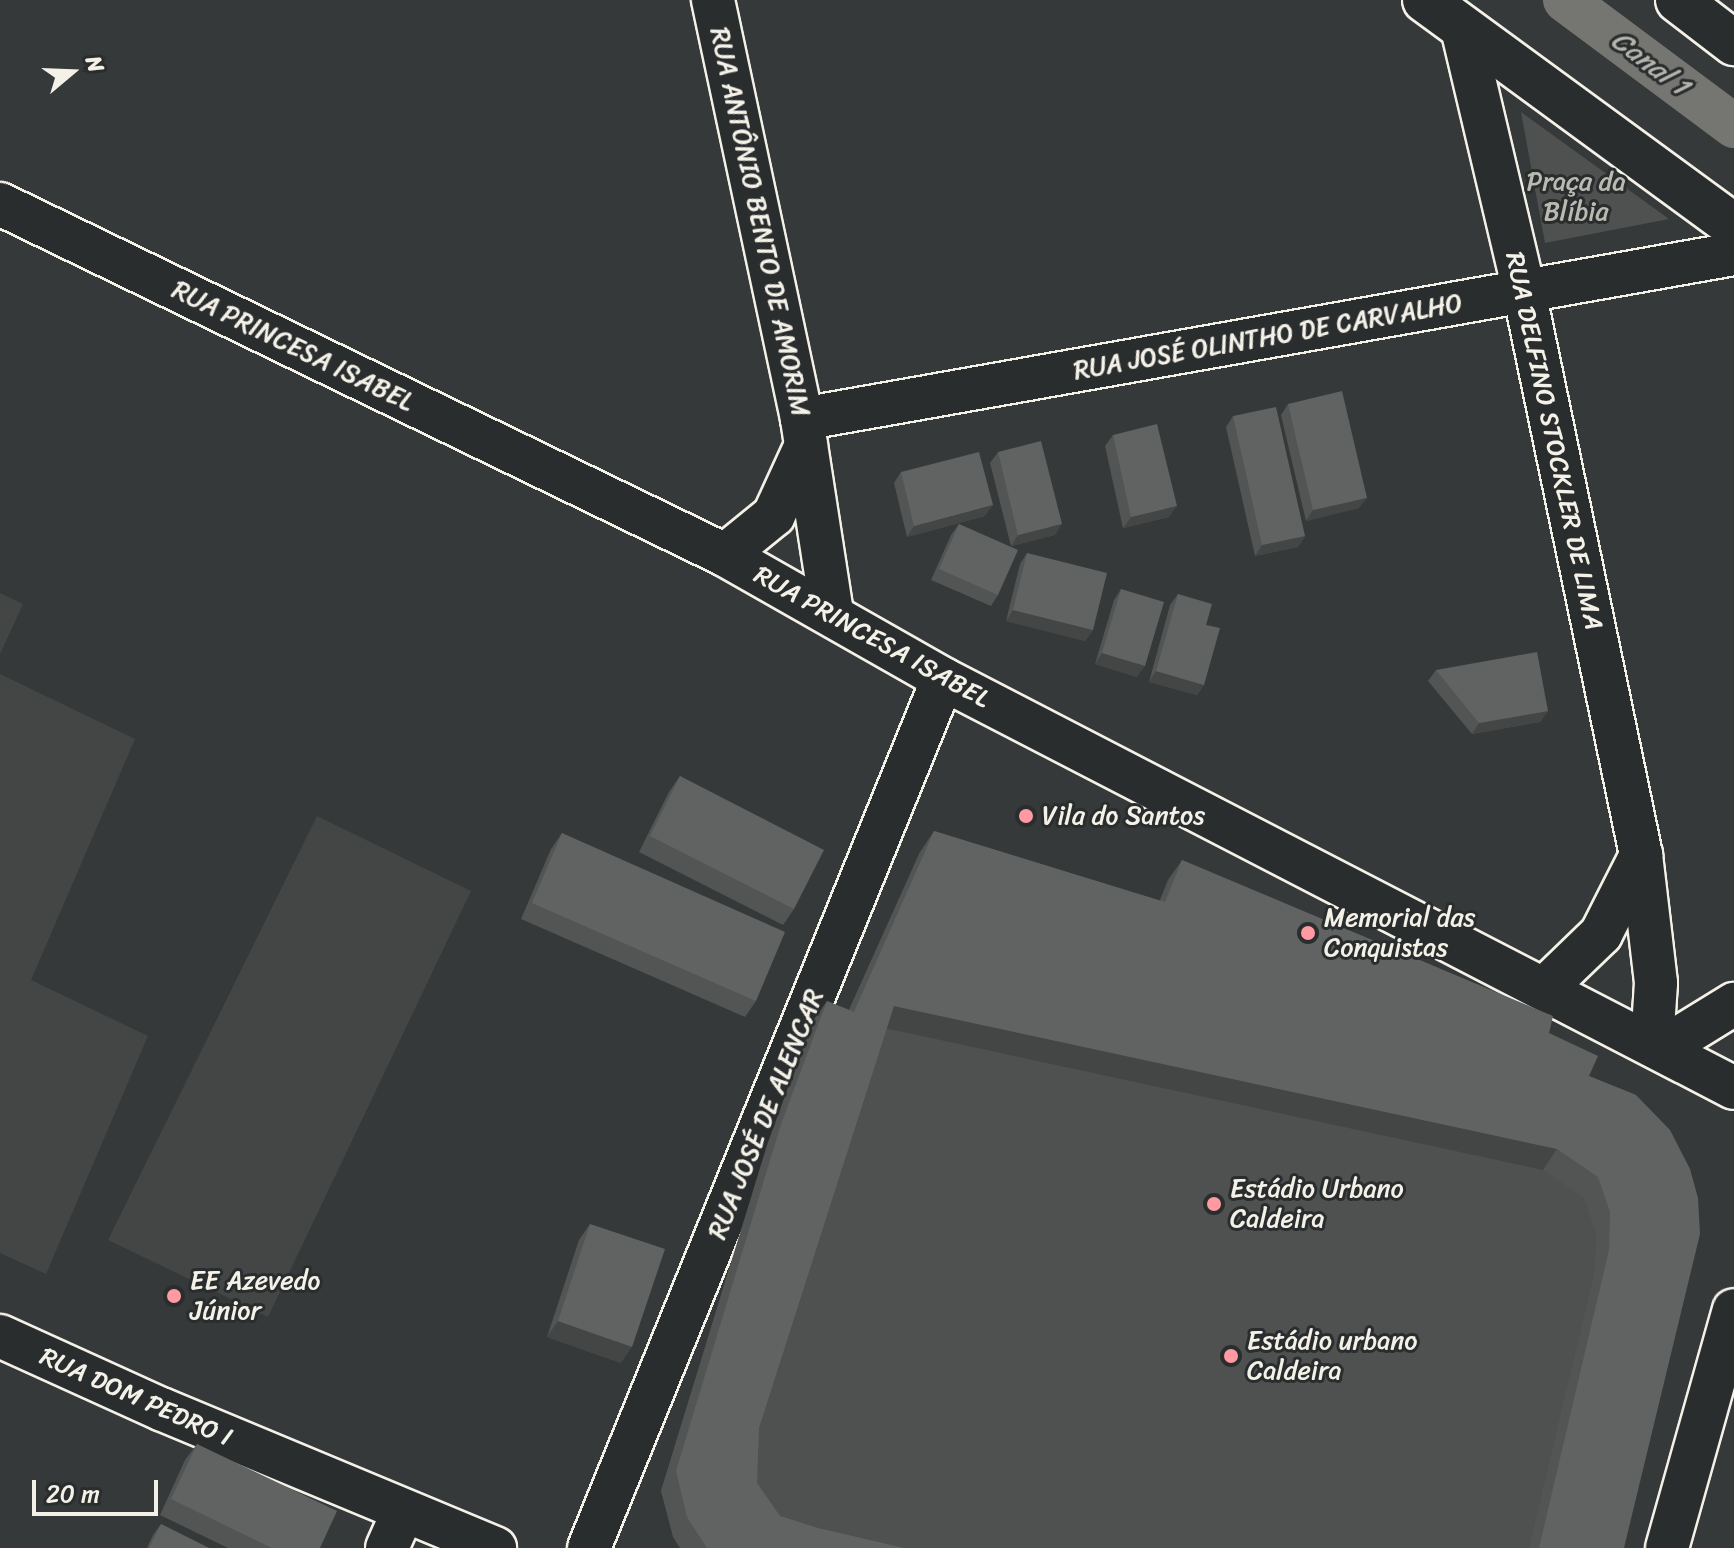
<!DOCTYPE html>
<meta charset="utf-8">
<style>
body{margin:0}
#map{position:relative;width:1734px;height:1548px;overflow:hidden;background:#363939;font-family:Sriracha,sans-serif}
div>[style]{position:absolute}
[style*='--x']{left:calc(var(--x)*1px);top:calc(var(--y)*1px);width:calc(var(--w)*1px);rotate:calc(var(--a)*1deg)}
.built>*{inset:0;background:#434645}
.green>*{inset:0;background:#4e514f}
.canal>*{height:44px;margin:-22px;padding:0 22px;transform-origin:22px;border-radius:22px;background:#757572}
.roads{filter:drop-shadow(2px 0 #f4f1e8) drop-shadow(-2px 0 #f4f1e8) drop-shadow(0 2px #f4f1e8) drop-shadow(0 -2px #f4f1e8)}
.street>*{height:42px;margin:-21px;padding:0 21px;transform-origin:21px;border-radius:21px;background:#2a2d2e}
.primary>*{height:44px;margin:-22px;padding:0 22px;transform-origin:22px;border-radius:22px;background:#2a2d2e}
.wall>*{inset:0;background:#535554}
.shaded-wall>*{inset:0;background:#444545}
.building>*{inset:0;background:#616362}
.dots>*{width:22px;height:22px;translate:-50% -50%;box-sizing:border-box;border:4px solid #2a2d2e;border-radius:50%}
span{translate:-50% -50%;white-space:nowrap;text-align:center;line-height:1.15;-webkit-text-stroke:6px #2a2d2e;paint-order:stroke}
.park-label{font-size:26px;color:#bab9b2}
.street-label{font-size:26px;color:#f4f1e8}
.poi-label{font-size:26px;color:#f4f1e8}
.left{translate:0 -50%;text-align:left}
.water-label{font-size:28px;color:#b4b3ad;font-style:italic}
.north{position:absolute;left:32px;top:32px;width:80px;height:80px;-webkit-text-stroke:6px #2a2d2e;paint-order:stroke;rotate:71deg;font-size:22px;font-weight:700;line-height:32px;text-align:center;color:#f4f1e8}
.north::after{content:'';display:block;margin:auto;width:28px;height:36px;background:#f4f1e8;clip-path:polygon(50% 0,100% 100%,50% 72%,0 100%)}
.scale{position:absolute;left:32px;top:1480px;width:126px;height:36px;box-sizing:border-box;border:4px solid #f4f1e8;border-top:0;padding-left:10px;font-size:24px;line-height:28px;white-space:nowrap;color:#f4f1e8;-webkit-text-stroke:6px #2a2d2e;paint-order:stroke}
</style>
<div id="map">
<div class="built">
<i style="clip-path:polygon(0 593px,23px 604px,0 654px)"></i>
<i style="clip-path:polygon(0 674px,135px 739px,31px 980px,148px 1036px,46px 1274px,0 1253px)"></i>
<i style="clip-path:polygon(317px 816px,471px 891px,268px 1317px,108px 1240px)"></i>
</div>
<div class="green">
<i style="clip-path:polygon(1521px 112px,1669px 219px,1545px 243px)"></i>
<i style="clip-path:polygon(920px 852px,1151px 922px,1168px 880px,1539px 1036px,1622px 1116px,1614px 1548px,680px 1548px,661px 1491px,767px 1145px,839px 1032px)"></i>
</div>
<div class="canal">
<i style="--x:1565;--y:0;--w:211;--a:36.7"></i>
</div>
<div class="roads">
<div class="street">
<i style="--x:713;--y:0;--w:428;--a:78"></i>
<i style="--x:802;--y:419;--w:195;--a:81.2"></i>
<i style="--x:1462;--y:28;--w:270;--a:76.7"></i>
<i style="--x:1524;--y:291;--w:576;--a:78.28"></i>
<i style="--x:1641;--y:855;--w:129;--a:83.3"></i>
<i style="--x:1656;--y:983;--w:61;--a:93.8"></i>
<i style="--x:0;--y:204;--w:805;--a:25.83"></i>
<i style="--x:725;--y:555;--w:251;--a:29.6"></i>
<i style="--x:943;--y:679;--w:890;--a:27.34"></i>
<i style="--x:802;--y:419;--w:946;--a:-10.04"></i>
<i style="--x:725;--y:555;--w:63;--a:-39.2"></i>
<i style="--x:774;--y:515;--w:77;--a:-65.4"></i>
<i style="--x:1545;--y:988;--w:78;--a:-44"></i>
<i style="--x:1601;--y:934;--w:89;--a:-63.1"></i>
<i style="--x:1661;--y:1049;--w:86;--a:-31.7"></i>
<i style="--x:0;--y:1336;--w:177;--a:24.4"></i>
<i style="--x:161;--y:1409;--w:362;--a:22.6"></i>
<i style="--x:387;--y:1548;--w:39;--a:-66"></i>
<i style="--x:589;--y:1548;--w:938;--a:-67.84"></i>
<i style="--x:1667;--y:1548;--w:247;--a:-74.3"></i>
</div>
<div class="primary">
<i style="--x:1425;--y:0;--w:383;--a:36.2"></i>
<i style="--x:1678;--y:0;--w:71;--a:37.5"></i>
</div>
</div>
<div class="wall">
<i style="clip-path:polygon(1288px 404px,1359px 508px,1306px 521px,1281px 415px)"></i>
<i style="clip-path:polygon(1233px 416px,1305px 536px,1298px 547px,1255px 556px,1226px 427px)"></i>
<i style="clip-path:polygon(1113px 435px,1169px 517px,1123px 528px,1105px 446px)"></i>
<i style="clip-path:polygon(998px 452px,1055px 535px,1011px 546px,990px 463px)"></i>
<i style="clip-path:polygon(901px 472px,985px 516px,907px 537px,894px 483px)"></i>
<i style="clip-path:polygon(959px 524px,998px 595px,991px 606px,931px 580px,951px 535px)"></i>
<i style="clip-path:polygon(1027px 553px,1093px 630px,1085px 641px,1006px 621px,1020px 564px)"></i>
<i style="clip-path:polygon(1121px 589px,1137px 677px,1095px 664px,1114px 600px)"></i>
<i style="clip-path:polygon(1178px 594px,1206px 625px,1204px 685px,1197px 695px,1149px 682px,1170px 605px)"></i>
<i style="clip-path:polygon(1436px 670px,1548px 711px,1540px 722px,1472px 734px,1428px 681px)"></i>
<i style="clip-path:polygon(680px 776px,794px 909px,783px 925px,639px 852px,669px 792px)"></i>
<i style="clip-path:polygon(934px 831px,1160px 901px,1168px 880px,1182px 860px,1549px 1033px,1589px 1076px,1636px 1095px,1624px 1548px,1529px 1548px,1595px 1270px,1596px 1233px,1584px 1198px,1543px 1170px,887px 1028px,759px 1428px,757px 1483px,780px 1516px,818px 1528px,904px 1548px,680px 1548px,673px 1537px,661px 1491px,767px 1145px,812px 1022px,827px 1001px,849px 1010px,920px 852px)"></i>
<i style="clip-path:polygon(562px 833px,756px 1001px,745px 1017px,521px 919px,551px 849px)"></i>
<i style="clip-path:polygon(590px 1224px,621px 1363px,547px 1337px,579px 1240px)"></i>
<i style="clip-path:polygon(197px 1444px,320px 1548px,228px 1548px,160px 1515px,185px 1460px)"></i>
<i style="clip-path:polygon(161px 1524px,209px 1548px,147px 1548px,153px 1535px)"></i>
</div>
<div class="shaded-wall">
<i style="clip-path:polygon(1367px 498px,1359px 508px,1306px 521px,1313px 510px)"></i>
<i style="clip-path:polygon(993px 505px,985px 516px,907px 537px,914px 526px)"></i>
<i style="clip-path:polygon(1177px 506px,1169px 517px,1123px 528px,1131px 517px)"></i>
<i style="clip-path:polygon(1062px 524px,1055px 535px,1011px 546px,1018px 535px)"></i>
<i style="clip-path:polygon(1305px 536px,1298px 547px,1255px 556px,1262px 545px)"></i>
<i style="clip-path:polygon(1013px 610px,1093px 630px,1085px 641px,1006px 621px)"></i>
<i style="clip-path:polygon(1102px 653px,1145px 666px,1137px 677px,1095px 664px)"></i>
<i style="clip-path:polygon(1156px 671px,1204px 685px,1197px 695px,1149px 682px)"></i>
<i style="clip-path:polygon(1548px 711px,1540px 722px,1472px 734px,1479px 723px)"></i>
<i style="clip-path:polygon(894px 1006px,1557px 1149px,1543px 1170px,880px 1027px)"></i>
<i style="clip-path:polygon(558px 1321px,632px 1347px,621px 1363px,547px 1337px)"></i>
</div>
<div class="building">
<i style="clip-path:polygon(1342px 391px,1367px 498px,1313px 510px,1288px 404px)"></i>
<i style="clip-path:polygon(1276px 407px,1305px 536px,1262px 545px,1233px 416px)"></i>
<i style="clip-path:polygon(1157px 424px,1177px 506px,1131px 517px,1113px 435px)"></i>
<i style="clip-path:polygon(1041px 441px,1062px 524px,1018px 535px,998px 452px)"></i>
<i style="clip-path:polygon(979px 452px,993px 505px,914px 526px,901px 472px)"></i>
<i style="clip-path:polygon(959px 524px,1018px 550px,998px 595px,939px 569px)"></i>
<i style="clip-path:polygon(1027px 553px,1107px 573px,1093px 630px,1013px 610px)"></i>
<i style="clip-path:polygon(1121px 589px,1164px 602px,1145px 666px,1102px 653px)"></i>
<i style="clip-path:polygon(1178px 594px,1212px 604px,1206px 625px,1220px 628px,1204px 685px,1156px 671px)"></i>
<i style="clip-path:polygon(1537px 652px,1548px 711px,1479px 723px,1436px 670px)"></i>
<i style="clip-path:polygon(680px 776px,824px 850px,794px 909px,650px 836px)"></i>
<i style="clip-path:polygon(934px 831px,1165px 902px,1182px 860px,1553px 1016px,1549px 1033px,1598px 1056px,1589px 1076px,1636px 1095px,1670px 1130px,1690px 1169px,1698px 1198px,1700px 1234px,1624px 1548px,1539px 1548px,1609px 1250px,1610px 1212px,1598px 1177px,1557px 1149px,894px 1006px,759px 1428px,757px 1483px,780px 1516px,818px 1528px,904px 1548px,707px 1548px,687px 1517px,676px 1471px,781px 1124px,827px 1001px,854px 1012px)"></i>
<i style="clip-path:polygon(562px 833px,785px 932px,756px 1001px,532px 903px)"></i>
<i style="clip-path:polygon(590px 1224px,665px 1249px,632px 1347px,558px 1321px)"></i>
<i style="clip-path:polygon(197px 1444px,337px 1511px,320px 1548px,272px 1548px,171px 1499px)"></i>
<i style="clip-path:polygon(161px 1524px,209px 1548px,149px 1548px)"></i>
</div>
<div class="dots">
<i style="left:1026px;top:816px;background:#ff9aa2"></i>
<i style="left:1308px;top:933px;background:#ff9aa2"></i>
<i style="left:1214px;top:1204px;background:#ff9aa2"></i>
<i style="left:174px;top:1296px;background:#ff9aa2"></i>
<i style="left:1231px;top:1356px;background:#ff9aa2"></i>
</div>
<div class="park-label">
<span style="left:1576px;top:197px">Praça da<br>Blíbia</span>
</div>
<div class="street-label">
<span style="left:760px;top:222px;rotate:78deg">RUA ANTÔNIO BENTO DE AMORIM</span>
<span style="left:1268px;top:337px;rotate:-10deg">RUA JOSÉ OLINTHO DE CARVALHO</span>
<span style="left:293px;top:346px;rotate:26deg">RUA PRINCESA ISABEL</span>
<span style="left:1554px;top:441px;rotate:78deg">RUA DELFINO STOCKLER DE LIMA</span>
<span style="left:872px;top:637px;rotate:29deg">RUA PRINCESA ISABEL</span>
<span style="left:766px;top:1114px;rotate:-68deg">RUA JOSÉ DE ALENCAR</span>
<span style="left:136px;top:1397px;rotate:24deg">RUA DOM PEDRO I</span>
</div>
<div class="poi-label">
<span class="left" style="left:1042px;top:816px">Vila do Santos</span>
<span class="left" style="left:1324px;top:933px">Memorial das<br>Conquistas</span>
<span class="left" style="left:1230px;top:1204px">Estádio Urbano<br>Caldeira</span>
<span class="left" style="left:190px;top:1296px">EE Azevedo<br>Júnior</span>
<span class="left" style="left:1247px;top:1356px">Estádio urbano<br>Caldeira</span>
</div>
<div class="water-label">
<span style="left:1650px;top:63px;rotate:37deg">Canal 1</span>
</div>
<div class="north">N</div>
<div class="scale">20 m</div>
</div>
